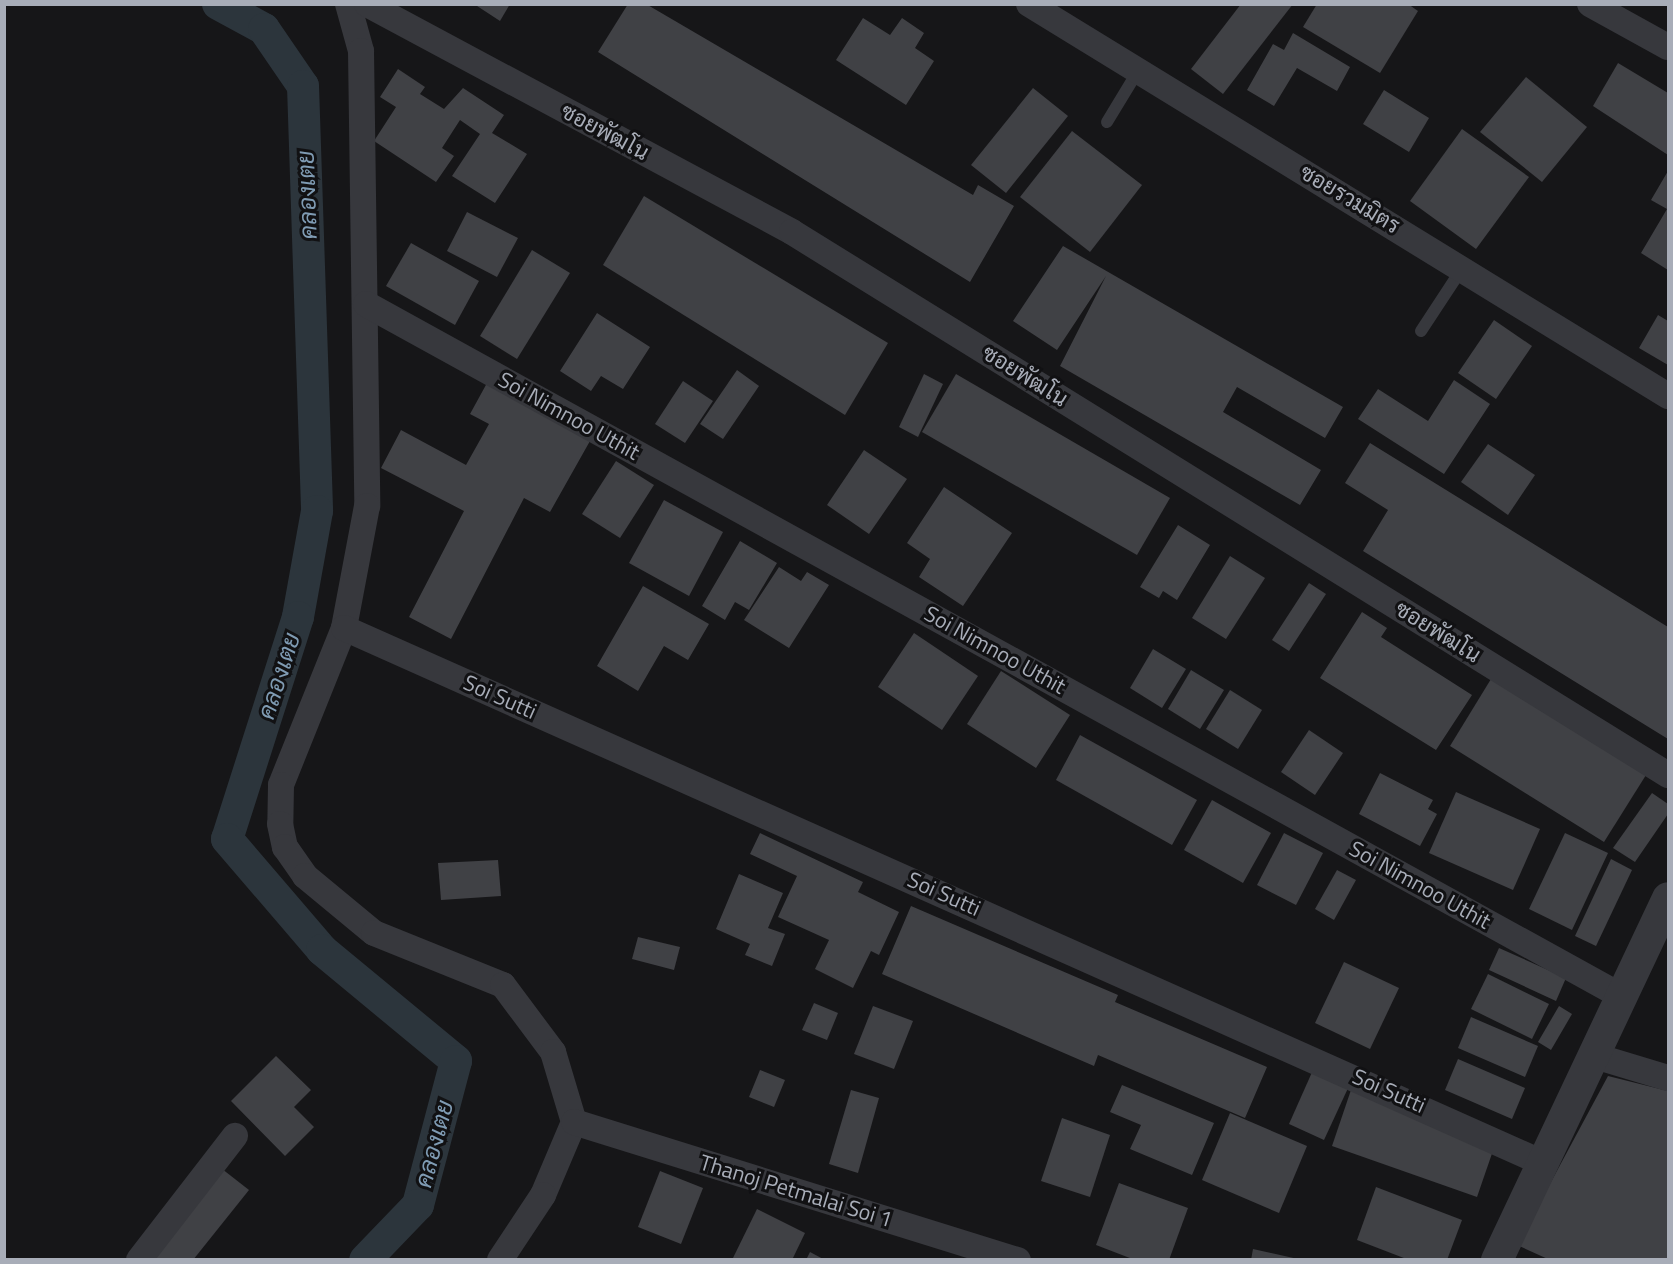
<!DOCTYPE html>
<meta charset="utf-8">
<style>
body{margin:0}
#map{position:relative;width:1673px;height:1264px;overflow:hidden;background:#161618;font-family:"Titillium Web",Sarabun,sans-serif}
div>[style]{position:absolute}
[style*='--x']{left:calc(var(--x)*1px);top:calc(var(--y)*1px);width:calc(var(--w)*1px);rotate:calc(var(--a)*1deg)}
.canal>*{height:32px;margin:-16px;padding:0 16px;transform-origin:16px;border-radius:16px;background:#2c353c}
.building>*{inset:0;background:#404145}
.service>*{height:12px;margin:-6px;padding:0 6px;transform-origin:6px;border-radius:6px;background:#37383d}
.minor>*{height:26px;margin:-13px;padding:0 13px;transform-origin:13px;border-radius:13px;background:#37383d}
.tertiary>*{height:32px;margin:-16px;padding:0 16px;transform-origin:16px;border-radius:16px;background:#37383d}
span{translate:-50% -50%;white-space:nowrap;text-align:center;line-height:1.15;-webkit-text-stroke:6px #111113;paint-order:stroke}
.street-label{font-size:22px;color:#a8adb8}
.water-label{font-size:24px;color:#7f9bb3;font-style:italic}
.frame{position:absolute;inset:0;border:6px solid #a8adb8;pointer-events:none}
</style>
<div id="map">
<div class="canal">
<i style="--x:218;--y:4;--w:52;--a:28.5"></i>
<i style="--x:264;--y:29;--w:69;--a:55.6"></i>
<i style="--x:303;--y:86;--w:425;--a:88.1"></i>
<i style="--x:317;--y:511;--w:108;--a:100.2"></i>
<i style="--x:298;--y:617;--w:233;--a:107.7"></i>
<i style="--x:227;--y:839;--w:146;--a:49.4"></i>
<i style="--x:322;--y:950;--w:174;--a:39.6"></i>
<i style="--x:456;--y:1061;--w:149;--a:104.8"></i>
<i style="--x:418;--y:1205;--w:76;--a:133.9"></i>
</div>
<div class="building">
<i style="clip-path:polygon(474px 4px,510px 4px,500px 21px)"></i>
<i style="clip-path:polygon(628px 4px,646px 4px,973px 195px,978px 185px,1014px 206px,970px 282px,598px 52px)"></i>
<i style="clip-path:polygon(1241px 4px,1293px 4px,1223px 94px,1191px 69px)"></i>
<i style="clip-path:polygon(1317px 4px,1408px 4px,1418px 11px,1380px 73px,1303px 27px)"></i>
<i style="clip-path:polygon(863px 18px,890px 35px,902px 18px,924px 33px,915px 48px,934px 61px,906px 105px,836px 60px)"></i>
<i style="clip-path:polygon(1293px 33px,1350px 67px,1337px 91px,1297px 68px,1274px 106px,1247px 90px,1273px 44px,1284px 50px)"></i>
<i style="clip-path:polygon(1618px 63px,1668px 93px,1668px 155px,1593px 106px)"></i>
<i style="clip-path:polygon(398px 69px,425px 87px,420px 94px,444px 109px,463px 88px,504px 115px,492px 133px,527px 154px,495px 203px,452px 176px,480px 134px,460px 120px,442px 148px,454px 156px,436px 182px,374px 141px,396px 107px,380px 97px)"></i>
<i style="clip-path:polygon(1526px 77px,1587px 127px,1542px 182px,1480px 132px)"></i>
<i style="clip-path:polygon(1033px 88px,1068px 116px,1006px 193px,971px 165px)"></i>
<i style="clip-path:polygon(1384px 90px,1429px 118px,1409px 152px,1363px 124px)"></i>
<i style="clip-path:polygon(1462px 129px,1529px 177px,1476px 249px,1410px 201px)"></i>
<i style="clip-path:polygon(1072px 131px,1142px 185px,1090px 252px,1020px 197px)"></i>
<i style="clip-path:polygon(1668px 171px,1668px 270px,1641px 253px,1667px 209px,1651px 200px)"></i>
<i style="clip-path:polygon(644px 196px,888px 343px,845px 415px,603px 265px)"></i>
<i style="clip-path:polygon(467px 212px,518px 238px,497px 277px,447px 251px)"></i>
<i style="clip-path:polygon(411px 243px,479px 281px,455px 325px,386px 286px)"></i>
<i style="clip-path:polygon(1063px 246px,1343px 407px,1325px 438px,1237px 387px,1223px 412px,1321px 470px,1300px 505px,1060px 366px,1106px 276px,1057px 350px,1013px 321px)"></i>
<i style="clip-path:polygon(532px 250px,570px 273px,517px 359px,480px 336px)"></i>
<i style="clip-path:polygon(597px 313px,650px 347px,623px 389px,601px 376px,591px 391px,560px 371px)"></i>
<i style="clip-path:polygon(1658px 315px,1668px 321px,1668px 365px,1639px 348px)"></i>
<i style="clip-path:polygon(1494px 320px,1532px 346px,1496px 399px,1458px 373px)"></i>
<i style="clip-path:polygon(737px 370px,759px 386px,723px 439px,700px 424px)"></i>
<i style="clip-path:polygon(924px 374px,943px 384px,918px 437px,899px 427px)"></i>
<i style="clip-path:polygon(956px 374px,1170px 498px,1137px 555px,922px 432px)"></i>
<i style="clip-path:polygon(1454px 380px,1490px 404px,1444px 474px,1358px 419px,1378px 389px,1428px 421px)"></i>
<i style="clip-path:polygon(683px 381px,713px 401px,685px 443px,655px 424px)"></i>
<i style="clip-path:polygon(487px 383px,590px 441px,550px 512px,524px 498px,451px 639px,409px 617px,464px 511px,381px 468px,401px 430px,466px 465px,489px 424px,470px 414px)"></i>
<i style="clip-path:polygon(1370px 443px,1668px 627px,1668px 739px,1363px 551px,1388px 510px,1345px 483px)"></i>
<i style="clip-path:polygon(1488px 444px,1535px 475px,1508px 515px,1461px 482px)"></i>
<i style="clip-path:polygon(864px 450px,907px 479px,869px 534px,827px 505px)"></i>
<i style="clip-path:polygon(616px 461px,654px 485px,620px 538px,582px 514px)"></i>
<i style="clip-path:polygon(944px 487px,1012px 533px,963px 606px,919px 577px,930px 559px,907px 543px)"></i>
<i style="clip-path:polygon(664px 500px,723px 532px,689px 596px,629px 563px)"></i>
<i style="clip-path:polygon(1178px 525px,1210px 545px,1177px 600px,1163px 591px,1159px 598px,1140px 587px)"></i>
<i style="clip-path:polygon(740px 541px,777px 563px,749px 610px,735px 602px,725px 620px,702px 606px)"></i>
<i style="clip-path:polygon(1230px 556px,1265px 578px,1226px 639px,1192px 618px)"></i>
<i style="clip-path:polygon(779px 567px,801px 581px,807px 572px,829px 585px,789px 648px,744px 620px)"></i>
<i style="clip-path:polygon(1309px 583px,1326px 594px,1289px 651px,1272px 640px)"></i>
<i style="clip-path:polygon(643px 586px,709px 624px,688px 660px,664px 646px,638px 691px,597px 666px)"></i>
<i style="clip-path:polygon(1362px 612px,1387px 628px,1381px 637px,1472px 695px,1436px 750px,1320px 678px)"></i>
<i style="clip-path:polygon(914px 633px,978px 676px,942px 730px,878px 687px)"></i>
<i style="clip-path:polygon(1153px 649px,1186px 669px,1162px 708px,1130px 688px)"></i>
<i style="clip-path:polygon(1191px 670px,1224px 690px,1200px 729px,1168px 709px)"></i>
<i style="clip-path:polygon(1001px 671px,1070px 715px,1036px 768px,967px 724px)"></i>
<i style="clip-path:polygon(1491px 679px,1646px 775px,1604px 842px,1450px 746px)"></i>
<i style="clip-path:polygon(1230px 690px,1262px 710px,1238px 749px,1206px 729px)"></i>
<i style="clip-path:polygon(1309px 730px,1343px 753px,1315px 795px,1281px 772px)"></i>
<i style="clip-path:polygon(1080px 735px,1197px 800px,1172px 845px,1056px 780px)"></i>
<i style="clip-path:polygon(1380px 773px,1433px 800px,1428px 809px,1437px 814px,1420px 846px,1359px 814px)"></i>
<i style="clip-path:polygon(1456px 792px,1540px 829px,1513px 890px,1429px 853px)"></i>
<i style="clip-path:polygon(1652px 793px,1668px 804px,1668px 814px,1635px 862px,1613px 848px)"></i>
<i style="clip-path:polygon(1212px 800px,1271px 833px,1243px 883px,1184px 850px)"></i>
<i style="clip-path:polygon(760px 833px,863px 882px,858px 892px,899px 912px,879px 955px,871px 951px,853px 988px,815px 969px,829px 940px,778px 917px,797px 876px,750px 854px)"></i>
<i style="clip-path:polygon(1284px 833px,1323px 853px,1296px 905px,1257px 885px)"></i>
<i style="clip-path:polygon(1565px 833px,1608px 853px,1572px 930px,1529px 909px)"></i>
<i style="clip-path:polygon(1611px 859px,1632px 870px,1596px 946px,1575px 936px)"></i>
<i style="clip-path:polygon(498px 860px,501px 896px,441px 900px,438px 863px)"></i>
<i style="clip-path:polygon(1337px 870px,1356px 880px,1334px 920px,1315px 909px)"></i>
<i style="clip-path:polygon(739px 874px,783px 893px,768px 928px,785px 934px,772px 966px,745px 955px,750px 944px,716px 929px)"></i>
<i style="clip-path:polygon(911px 906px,1118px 995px,1115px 1002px,1267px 1067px,1245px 1118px,1098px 1055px,1094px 1066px,882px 974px)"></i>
<i style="clip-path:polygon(638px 937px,680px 947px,674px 970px,632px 959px)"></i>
<i style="clip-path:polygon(1499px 948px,1566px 978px,1556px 1001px,1489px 970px)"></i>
<i style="clip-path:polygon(1344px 962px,1399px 988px,1370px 1049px,1315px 1023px)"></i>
<i style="clip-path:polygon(1488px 974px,1549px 1004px,1532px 1039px,1471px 1009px)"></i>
<i style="clip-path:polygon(814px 1003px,838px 1013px,827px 1040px,802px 1030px)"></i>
<i style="clip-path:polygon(873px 1006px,913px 1021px,894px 1069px,854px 1054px)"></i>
<i style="clip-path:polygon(1559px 1006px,1572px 1014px,1551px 1050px,1538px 1042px)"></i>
<i style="clip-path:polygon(1471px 1017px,1538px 1046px,1525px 1077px,1458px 1048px)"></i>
<i style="clip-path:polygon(276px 1056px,311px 1090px,294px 1107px,314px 1127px,285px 1156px,231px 1101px)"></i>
<i style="clip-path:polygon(1458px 1059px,1525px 1088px,1512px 1119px,1445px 1090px)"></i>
<i style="clip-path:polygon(760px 1070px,785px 1080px,774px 1107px,749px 1097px)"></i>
<i style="clip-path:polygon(1313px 1070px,1349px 1086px,1324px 1140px,1289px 1124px)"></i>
<i style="clip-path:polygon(1608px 1076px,1668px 1091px,1668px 1260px,1550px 1260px,1517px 1245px)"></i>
<i style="clip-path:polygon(1122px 1085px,1214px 1123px,1192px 1175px,1130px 1149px,1141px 1125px,1110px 1112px)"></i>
<i style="clip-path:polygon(1352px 1087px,1497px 1139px,1477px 1197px,1332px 1146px)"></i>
<i style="clip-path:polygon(851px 1090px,879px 1098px,858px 1173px,829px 1164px)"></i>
<i style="clip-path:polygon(1230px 1113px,1307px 1146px,1279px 1213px,1202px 1180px)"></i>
<i style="clip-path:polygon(1062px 1118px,1110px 1135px,1090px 1197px,1041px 1181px)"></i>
<i style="clip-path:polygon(217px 1165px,249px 1190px,193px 1260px,141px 1260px)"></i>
<i style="clip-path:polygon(660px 1171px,703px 1188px,681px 1244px,638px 1227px)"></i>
<i style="clip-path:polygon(1119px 1183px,1188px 1208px,1169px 1260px,1135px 1260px,1096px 1245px)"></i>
<i style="clip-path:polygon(1376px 1187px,1462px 1220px,1447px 1260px,1409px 1260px,1357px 1240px)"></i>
<i style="clip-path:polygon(757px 1209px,805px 1233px,792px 1260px,732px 1260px)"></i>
<i style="clip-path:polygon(1253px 1249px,1298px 1259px,1298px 1260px,1251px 1260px)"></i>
<i style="clip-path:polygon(810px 1252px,825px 1260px,806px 1260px)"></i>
</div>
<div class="service">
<i style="--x:1107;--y:122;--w:60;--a:-58.7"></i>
<i style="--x:1421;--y:331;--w:77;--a:-56.7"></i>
</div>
<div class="minor">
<i style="--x:348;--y:4;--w:49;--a:74.5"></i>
<i style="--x:361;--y:51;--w:455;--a:89.2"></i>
<i style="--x:367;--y:506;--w:124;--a:100.7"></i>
<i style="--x:344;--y:628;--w:169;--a:111.9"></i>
<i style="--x:281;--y:785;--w:39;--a:91"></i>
<i style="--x:280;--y:824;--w:24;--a:78"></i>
<i style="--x:285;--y:847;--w:35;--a:55"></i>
<i style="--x:305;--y:876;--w:89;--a:39.6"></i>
<i style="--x:374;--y:933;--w:139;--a:22"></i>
<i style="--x:503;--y:985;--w:84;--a:53.3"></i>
<i style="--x:553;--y:1052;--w:73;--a:73.3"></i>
<i style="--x:574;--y:1122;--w:79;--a:113"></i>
<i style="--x:543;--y:1195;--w:78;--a:123.5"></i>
<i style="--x:367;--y:4;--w:482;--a:28.2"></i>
<i style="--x:792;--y:232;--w:1031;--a:31.79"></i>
<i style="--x:1029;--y:4;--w:750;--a:31.53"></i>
<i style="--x:1590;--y:4;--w:89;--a:28.9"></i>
<i style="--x:366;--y:304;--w:1435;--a:28.87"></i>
<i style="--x:344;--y:628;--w:1313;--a:24.05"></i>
<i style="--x:1595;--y:1056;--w:76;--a:16.8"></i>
<i style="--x:574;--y:1122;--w:465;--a:17.3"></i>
<i style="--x:139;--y:1260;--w:157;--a:-52.3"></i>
</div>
<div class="tertiary">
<i style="--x:1497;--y:1260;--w:400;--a:-64.7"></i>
</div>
<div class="street-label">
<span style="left:605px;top:132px;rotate:28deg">ซอยพัฒโน</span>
<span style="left:1350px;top:199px;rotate:31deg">ซอยรวมมิตร</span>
<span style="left:1025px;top:376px;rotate:32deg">ซอยพัฒโน</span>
<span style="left:569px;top:416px;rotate:29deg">Soi Nimnoo Uthit</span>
<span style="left:1438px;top:632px;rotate:32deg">ซอยพัฒโน</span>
<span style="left:995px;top:650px;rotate:29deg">Soi Nimnoo Uthit</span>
<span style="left:500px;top:697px;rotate:24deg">Soi Sutti</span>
<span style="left:1420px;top:885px;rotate:29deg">Soi Nimnoo Uthit</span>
<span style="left:944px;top:894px;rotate:24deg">Soi Sutti</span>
<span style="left:1389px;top:1091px;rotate:24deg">Soi Sutti</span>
<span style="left:796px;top:1191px;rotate:17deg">Thanoj Petmalai Soi 1</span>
</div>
<div class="water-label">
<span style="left:307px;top:195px;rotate:-92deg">คลองเตย</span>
<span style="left:279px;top:676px;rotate:-72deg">คลองเตย</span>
<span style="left:434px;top:1144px;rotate:-75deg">คลองเตย</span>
</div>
<div class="frame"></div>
</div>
